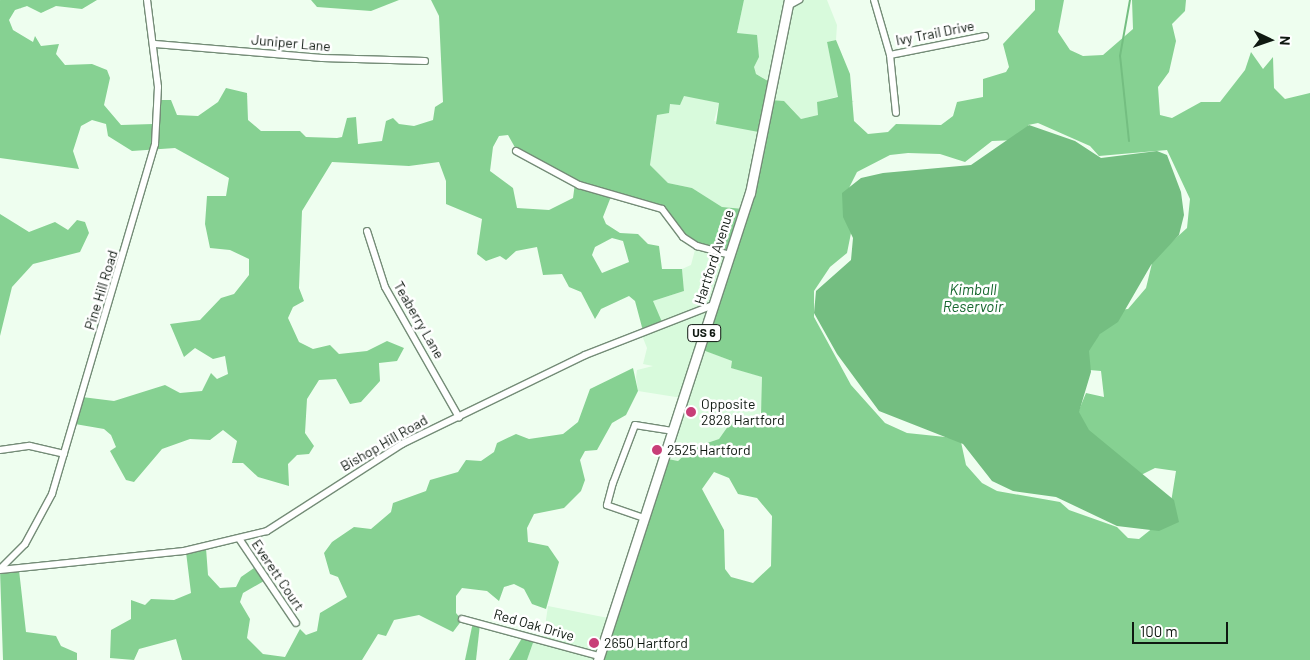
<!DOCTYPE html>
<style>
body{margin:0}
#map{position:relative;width:1310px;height:660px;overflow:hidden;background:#eefeef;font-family:Barlow,sans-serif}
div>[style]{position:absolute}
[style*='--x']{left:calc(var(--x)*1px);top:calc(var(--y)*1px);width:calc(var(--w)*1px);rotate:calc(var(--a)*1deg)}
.built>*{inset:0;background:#d8fadc}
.forest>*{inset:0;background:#86d192}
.water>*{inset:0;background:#74be81}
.stream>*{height:2px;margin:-1px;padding:0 1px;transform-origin:1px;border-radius:1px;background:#74be81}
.roads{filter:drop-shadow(1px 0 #748c77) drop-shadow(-1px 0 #748c77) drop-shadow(0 1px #748c77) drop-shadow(0 -1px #748c77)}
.minor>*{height:6px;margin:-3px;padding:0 3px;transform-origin:3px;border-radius:3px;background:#fff}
.highway>*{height:9px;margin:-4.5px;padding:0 4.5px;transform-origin:4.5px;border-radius:4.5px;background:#fff}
.dots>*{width:14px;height:14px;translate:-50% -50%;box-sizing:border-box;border:2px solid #fff;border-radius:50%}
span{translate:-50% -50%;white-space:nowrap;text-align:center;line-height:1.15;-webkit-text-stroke:5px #fff;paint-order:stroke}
.shield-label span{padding:1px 4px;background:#fff;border:1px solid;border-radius:4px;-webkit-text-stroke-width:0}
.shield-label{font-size:12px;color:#0f1911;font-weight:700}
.street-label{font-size:14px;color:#0f1911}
.poi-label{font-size:14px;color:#0f1911}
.left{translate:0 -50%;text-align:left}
.water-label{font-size:15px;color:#16672e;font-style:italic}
.north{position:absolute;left:1245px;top:15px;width:50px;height:50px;-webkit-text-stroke:4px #fff;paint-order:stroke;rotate:93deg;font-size:14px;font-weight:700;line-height:20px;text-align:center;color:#0f1911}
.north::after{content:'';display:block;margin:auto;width:18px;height:22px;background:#0f1911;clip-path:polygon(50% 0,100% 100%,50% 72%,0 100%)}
.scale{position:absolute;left:1132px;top:622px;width:96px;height:22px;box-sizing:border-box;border:2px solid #0f1911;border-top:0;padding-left:6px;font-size:15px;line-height:18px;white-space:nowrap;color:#0f1911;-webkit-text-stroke:4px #fff;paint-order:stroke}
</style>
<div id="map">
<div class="built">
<i style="clip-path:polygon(744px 0,827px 0,837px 25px,836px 40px,827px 42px,839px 96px,818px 102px,818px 115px,801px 119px,790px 107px,770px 100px,767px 80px,756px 74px,737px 33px)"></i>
<i style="clip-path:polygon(683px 95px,719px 103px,714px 121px,764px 133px,745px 209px,722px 207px,692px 188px,668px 183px,650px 165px,657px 114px)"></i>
<i style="clip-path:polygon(696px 246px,730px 255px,701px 349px,732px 361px,732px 368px,763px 377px,764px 388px,760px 414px,749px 422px,731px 422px,719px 439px,692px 448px,678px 461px,663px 458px,682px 398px,638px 391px,636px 377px,637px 370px,653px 366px,643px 364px,647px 348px,641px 333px,654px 310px,653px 301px,684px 291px,682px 269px,691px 265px)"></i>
<i style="clip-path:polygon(548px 606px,608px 618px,597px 660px,527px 660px,534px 640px,543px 640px)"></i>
</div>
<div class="forest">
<i style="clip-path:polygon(evenodd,0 0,97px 0,82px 9px,56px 6px,41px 13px,27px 6px,15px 10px,9px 20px,13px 30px,33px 42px,35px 36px,41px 46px,59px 44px,56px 54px,65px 65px,92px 64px,107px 70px,110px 78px,104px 105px,121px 125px,153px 124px,158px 100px,171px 100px,177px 115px,198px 116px,218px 102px,226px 88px,247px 93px,248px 120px,261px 131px,300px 131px,306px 137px,337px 138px,342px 137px,347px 118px,356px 117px,358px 144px,382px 141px,386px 121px,393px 118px,399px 124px,414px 126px,433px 120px,435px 107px,443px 102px,439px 16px,431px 0,744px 0,737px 33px,757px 35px,759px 57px,754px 67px,756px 74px,773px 84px,770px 100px,784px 101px,801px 119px,818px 115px,817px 102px,838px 97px,827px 42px,836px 40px,850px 74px,854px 121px,868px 134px,888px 132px,896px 124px,941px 125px,953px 116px,957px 102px,983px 97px,983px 79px,1006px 72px,1009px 67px,1003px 44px,1035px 10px,1035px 0,1064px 0,1058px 32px,1070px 50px,1083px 56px,1103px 55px,1133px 29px,1132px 0,1186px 0,1185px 11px,1172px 24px,1176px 41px,1169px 72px,1158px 87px,1160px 115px,1172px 118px,1201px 102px,1220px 102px,1245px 70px,1251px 52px,1263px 69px,1273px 57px,1274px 88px,1285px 99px,1310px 93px,1310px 660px,597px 660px,663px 458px,678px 461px,692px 448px,719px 439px,731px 422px,749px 422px,761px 414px,762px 377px,731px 368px,732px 361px,700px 349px,730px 258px,684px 238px,663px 210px,612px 194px,603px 217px,606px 224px,620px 233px,638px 234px,648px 244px,659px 246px,662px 269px,682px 269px,684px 291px,653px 301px,662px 322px,643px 331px,635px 301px,629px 296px,601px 309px,595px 319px,581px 292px,569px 287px,562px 274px,543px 275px,537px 247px,516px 251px,506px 260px,500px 256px,486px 261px,477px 254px,482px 219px,446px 204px,446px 181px,439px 162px,409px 166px,332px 162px,302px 211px,299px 288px,304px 301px,293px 307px,288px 318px,299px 342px,313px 349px,330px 345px,339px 354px,367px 351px,387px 341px,404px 348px,397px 361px,379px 363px,380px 381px,361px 402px,350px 404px,336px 379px,319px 380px,307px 399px,305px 433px,314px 446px,309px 454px,297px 455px,288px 464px,289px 486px,258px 477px,243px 463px,232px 463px,237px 441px,223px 430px,210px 440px,190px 439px,162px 449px,134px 482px,126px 480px,110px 451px,116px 447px,111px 435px,104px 429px,75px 424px,82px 397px,114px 401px,165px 385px,180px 393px,202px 391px,211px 373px,217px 379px,228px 374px,225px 356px,213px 359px,195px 348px,184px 357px,170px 324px,200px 320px,221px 298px,234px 294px,249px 275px,249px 259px,230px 250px,210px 248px,205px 224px,207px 196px,226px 196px,229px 178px,175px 148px,132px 151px,108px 136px,106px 124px,92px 120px,81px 126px,73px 151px,79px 169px,0 158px,0 0,684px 96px,719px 103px,716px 124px,764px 133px,744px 209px,722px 207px,692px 188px,668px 183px,650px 165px,657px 115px,669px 113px,670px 104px,680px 105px,684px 96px,0 0,1038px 123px,1090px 146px,1099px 156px,1167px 150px,1190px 199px,1187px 228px,1153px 259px,1146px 288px,1128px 309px,1120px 310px,1079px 358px,1078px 369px,1101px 371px,1104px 397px,1086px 393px,1072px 427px,1113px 475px,1141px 475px,1155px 468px,1176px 471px,1169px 515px,1139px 539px,1128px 538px,1117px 527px,1069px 510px,1060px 502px,997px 491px,982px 483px,966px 465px,961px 442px,955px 438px,907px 433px,885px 423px,851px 385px,814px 317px,814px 291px,830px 267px,847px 253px,851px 233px,845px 196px,857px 172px,890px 155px,908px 153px,940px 154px,965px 162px,992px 141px,1017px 140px,1029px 130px,1028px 125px,1038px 123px,0 0,508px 135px,517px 151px,575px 183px,573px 198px,549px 210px,517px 208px,513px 188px,490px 171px,493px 147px,499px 136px,508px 135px,0 0,612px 238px,623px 241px,629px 262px,602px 273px,592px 255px,595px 247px,612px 238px,0 0,714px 472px,729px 478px,738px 494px,757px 498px,772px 516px,771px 566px,753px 583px,731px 577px,725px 569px,724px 530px,702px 489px,714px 472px)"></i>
<i style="clip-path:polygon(311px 0,399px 0,371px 11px,317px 7px)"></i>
<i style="clip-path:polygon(0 214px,29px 232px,55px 222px,68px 230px,77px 220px,85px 222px,89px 233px,80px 252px,33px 264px,12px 287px,0 336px)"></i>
<i style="clip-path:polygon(633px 368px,638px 391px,626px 415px,612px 423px,597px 450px,585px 451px,580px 460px,585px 480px,581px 491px,564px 508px,534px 514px,527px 528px,528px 542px,548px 546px,559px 562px,546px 609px,532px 604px,524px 589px,514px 584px,504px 587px,499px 601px,487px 591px,462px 588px,456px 596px,456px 613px,462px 620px,453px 632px,419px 615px,394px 620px,386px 636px,378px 634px,362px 660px,182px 660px,176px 639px,139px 649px,134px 660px,110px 658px,111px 630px,131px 619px,131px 600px,145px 605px,151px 599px,174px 600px,191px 593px,186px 552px,206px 548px,208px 575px,220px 588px,236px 587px,241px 577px,254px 568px,257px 572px,264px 581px,243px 593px,240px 602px,250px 619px,247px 638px,263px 654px,285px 657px,300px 629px,306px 635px,317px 631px,320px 613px,347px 597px,338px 577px,330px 574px,324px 553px,332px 542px,354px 527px,371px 529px,391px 512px,393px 503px,426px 491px,430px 480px,458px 472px,466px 460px,481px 461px,494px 452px,497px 443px,516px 434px,529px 439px,563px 434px,578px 422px,590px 389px)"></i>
<i style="clip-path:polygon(0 570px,19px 570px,26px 632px,56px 636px,61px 646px,77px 653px,77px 660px,3px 660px)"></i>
<i style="clip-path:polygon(473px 622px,480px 624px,476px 660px,465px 660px)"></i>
<i style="clip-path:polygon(522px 638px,534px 640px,527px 660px,509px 660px)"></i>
</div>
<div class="water">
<i style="clip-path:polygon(1029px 125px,1075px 141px,1101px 158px,1157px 151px,1167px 155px,1181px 192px,1184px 215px,1179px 235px,1151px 265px,1118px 322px,1100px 334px,1089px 351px,1091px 372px,1079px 412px,1089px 430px,1174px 500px,1179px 522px,1159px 531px,1117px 526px,1056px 497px,1013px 491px,992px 481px,963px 444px,879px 411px,837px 354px,814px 313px,816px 291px,851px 260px,853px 238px,843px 217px,842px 193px,861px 178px,883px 173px,971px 165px)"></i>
</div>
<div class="stream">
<i style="--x:1129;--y:141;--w:85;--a:-96"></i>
<i style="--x:1120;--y:56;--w:57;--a:-79.9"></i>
</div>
<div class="roads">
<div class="minor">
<i style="--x:874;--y:0;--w:57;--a:73.8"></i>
<i style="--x:890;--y:55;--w:58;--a:84.1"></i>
<i style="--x:788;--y:6;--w:13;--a:-29"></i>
<i style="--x:155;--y:44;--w:168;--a:4.8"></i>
<i style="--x:322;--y:58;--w:103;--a:1.7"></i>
<i style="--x:890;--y:55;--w:97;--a:-11.3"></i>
<i style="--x:516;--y:151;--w:72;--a:28.4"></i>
<i style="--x:579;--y:185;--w:86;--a:16.1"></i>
<i style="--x:662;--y:209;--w:35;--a:53"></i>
<i style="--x:683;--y:237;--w:17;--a:33"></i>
<i style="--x:697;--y:246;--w:35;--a:15"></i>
<i style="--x:367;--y:231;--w:59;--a:72.2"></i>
<i style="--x:385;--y:287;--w:150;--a:60.4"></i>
<i style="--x:0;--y:450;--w:30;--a:-8"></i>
<i style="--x:30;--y:446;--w:35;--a:13"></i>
<i style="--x:641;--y:517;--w:36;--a:-161"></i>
<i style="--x:607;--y:505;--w:23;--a:-75"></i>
<i style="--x:613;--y:483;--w:62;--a:-69.2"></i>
<i style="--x:635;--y:425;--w:36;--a:9"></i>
<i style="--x:240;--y:540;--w:100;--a:56"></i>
<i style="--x:0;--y:569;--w:35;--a:-45"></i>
<i style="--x:25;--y:544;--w:57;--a:-61.6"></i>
<i style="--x:52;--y:494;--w:365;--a:-73.6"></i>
<i style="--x:155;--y:144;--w:57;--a:-87"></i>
<i style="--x:158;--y:87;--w:88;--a:-97.2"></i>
<i style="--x:0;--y:570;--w:185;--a:-5.9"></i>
<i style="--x:184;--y:551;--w:85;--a:-13.5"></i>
<i style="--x:267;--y:531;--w:161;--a:-32.8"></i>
<i style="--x:402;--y:444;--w:203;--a:-25.9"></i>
<i style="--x:585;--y:355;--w:137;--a:-21.3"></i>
<i style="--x:462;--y:619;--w:142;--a:15.1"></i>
</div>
<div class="highway">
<i style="--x:598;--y:660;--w:491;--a:-72"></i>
<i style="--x:750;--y:193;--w:197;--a:-78.6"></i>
</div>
</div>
<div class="dots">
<i style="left:691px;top:412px;background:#c83e78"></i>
<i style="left:657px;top:450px;background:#c83e78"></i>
<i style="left:594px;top:643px;background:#c83e78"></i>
</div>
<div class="shield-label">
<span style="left:704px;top:333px">US 6</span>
</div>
<div class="street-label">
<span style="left:935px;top:33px;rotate:-11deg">Ivy Trail Drive</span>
<span style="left:291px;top:43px;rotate:5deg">Juniper Lane</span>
<span style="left:714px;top:257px;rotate:-72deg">Hartford Avenue</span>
<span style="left:101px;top:290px;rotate:-73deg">Pine Hill Road</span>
<span style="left:419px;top:320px;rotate:60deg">Teaberry Lane</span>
<span style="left:384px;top:443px;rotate:-30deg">Bishop Hill Road</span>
<span style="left:278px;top:575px;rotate:56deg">Everett Court</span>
<span style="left:534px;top:625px;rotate:16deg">Red Oak Drive</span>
</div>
<div class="poi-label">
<span class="left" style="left:701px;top:412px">Opposite<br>2828 Hartford</span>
<span class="left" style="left:667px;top:450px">2525 Hartford</span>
<span class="left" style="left:604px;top:643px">2650 Hartford</span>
</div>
<div class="water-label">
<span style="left:973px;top:298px">Kimball<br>Reservoir</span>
</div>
<div class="north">N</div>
<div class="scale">100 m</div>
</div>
